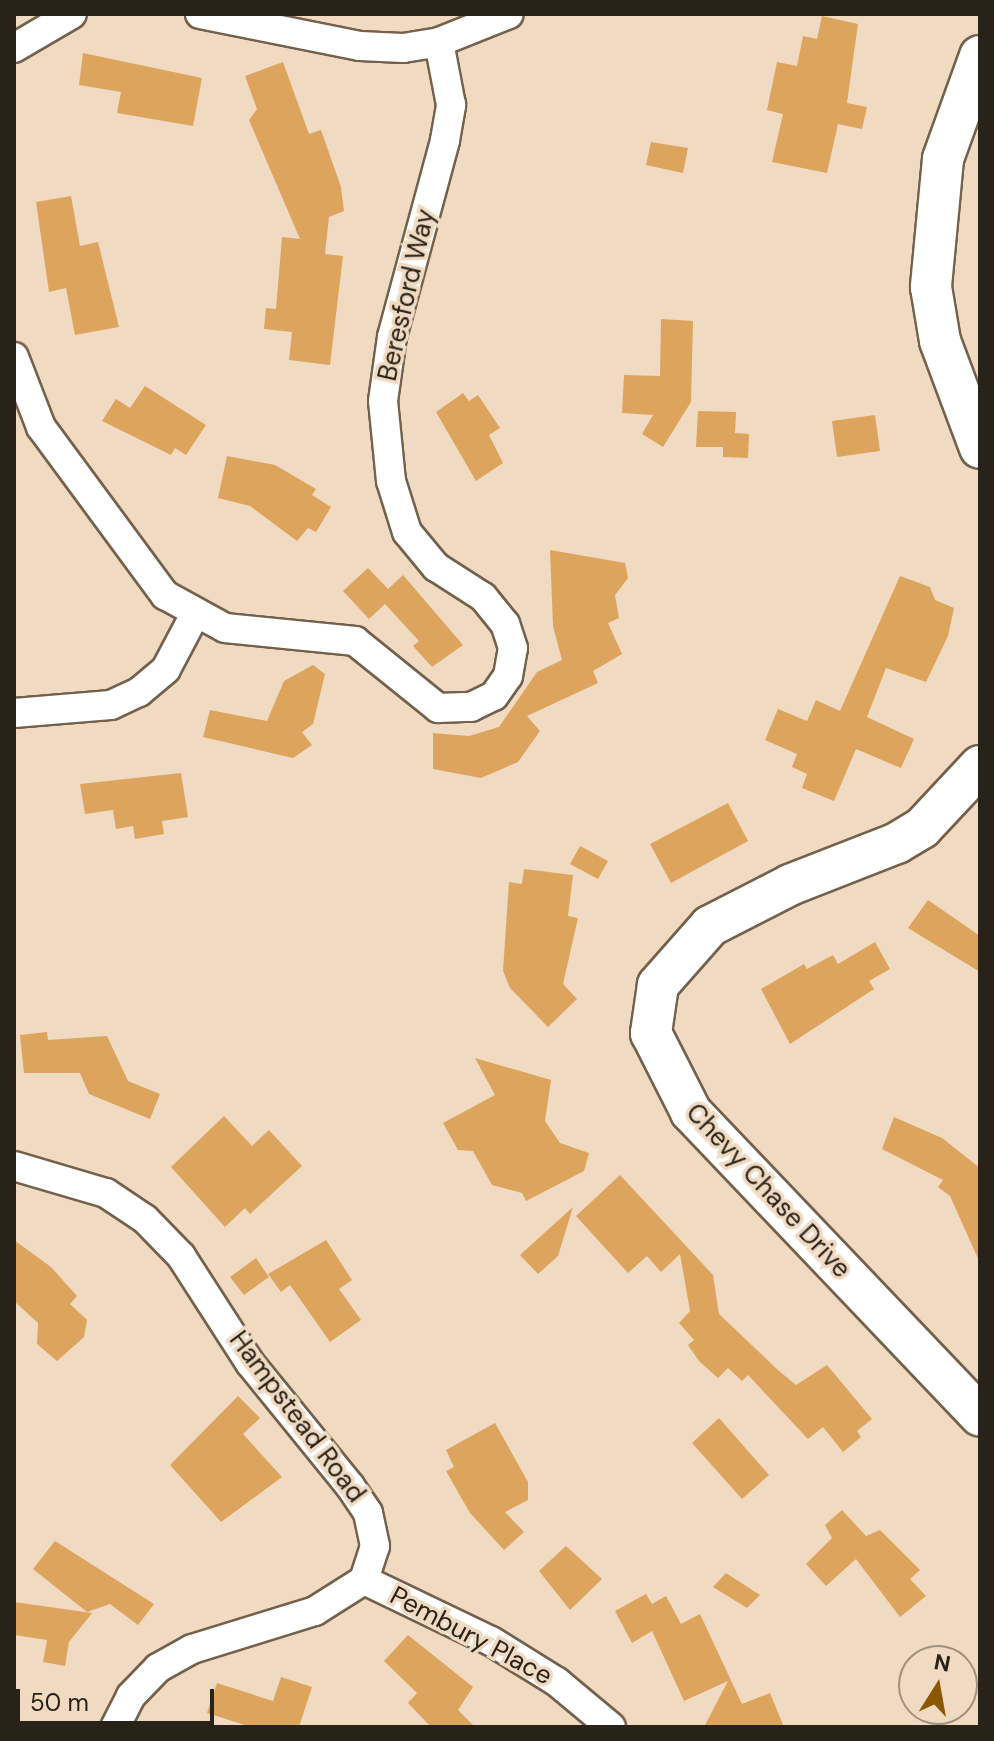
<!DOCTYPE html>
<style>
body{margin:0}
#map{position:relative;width:994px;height:1741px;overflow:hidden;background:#f0dac2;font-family:"DM Sans",sans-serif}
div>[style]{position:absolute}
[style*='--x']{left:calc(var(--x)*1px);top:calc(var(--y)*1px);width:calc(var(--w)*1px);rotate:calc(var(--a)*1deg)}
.building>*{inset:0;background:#dda45e}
.roads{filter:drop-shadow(2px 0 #73614c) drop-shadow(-2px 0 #73614c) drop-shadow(0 2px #73614c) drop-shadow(0 -2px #73614c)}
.minor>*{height:28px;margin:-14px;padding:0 14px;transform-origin:14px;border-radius:14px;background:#fff}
.secondary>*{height:40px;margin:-20px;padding:0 20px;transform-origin:20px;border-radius:20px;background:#fff}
span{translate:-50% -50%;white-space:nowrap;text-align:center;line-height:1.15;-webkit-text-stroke:7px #f0dac2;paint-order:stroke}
.street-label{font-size:26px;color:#292219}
.frame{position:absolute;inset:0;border:16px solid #292219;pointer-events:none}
.north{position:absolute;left:898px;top:1645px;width:80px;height:80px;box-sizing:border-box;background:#f0dac2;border:2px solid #a0907e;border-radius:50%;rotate:11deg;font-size:22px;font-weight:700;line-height:32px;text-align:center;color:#292219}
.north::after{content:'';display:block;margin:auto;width:28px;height:36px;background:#8a5702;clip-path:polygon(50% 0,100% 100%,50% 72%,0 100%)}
.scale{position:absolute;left:16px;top:1689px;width:198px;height:36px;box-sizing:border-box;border:4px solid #292219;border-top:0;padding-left:10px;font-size:24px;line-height:28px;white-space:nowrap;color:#292219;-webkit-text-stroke:6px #f0dac2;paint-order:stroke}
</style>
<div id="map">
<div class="building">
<i style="clip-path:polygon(822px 16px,858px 24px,847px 103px,867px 107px,862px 129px,838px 124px,827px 173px,772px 162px,783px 114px,767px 110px,777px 62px,797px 66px,803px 36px,817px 39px)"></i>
<i style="clip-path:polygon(83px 53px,202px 78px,193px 126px,117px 113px,121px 92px,79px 85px)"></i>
<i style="clip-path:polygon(283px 62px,309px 134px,321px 130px,341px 187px,344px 211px,329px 217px,325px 254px,343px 256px,330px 365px,289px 360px,292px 332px,264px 329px,266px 308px,276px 309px,282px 237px,300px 239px,249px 120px,257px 109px,245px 76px)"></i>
<i style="clip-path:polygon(651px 142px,688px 148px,683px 173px,646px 165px)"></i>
<i style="clip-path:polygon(71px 196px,80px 246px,98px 242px,119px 327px,75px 335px,66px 288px,49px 292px,36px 202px)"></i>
<i style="clip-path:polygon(661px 319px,693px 321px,691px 402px,663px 447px,642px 434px,653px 415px,622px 413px,624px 375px,660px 376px)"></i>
<i style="clip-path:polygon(145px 386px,206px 425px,186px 455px,175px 448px,171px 455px,102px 421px,116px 399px,130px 408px)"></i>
<i style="clip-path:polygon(463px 393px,469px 401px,478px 395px,500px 428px,489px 435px,503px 463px,476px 481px,436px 412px)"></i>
<i style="clip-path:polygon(698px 411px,736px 412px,735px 433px,749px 434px,748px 458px,723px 457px,723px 447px,696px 447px)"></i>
<i style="clip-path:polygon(875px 415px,880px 451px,837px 457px,832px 421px)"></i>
<i style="clip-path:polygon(227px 456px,275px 465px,316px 489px,312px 495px,331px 507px,316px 532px,308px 528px,297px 541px,250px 506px,218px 498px)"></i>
<i style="clip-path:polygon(550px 550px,625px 563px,628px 578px,615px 595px,619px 618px,608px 623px,622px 654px,593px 671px,598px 683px,527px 716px,540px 731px,518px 762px,481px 778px,433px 769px,433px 733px,469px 736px,499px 727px,537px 672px,562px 660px,553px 626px)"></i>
<i style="clip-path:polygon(368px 568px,388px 589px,403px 575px,463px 645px,432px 667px,413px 646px,419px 641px,385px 604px,369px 619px,343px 591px)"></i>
<i style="clip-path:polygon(900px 576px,930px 587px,935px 600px,954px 608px,948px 636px,926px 682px,886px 668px,867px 717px,914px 739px,901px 768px,856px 749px,834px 801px,802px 788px,807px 774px,792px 767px,797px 754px,765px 740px,778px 709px,807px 721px,816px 700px,840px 711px)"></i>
<i style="clip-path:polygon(313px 665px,325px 674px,313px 724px,302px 732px,312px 745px,293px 758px,203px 737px,210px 710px,267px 721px,284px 681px)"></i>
<i style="clip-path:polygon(181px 773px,188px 817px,162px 821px,164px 834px,135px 839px,133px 826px,116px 829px,113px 810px,85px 814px,80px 784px)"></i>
<i style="clip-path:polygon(728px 803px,748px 841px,671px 883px,650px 844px)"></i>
<i style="clip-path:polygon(580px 846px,608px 861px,598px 879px,570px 864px)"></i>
<i style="clip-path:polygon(524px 869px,573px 875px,568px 916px,578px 918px,563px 984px,577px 999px,548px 1027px,510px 988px,503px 971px,509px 882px,522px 884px)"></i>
<i style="clip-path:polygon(928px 900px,980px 936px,980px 972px,908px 928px)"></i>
<i style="clip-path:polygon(875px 942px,890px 969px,869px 981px,874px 989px,790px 1044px,761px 989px,804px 964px,807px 969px,833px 955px,838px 964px)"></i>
<i style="clip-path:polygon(47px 1032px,48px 1040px,107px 1036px,128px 1081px,160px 1094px,150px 1119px,89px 1094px,80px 1073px,24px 1073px,20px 1035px)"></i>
<i style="clip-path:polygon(475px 1058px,551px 1080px,545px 1121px,560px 1143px,589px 1153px,584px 1171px,526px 1201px,522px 1193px,492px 1185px,473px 1151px,458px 1150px,443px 1123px,495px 1095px)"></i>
<i style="clip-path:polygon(224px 1116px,252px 1146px,269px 1130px,302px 1166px,250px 1214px,245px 1208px,225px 1227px,171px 1167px)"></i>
<i style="clip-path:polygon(894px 1117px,942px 1138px,980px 1168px,980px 1263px,950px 1196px,938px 1187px,943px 1180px,882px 1149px)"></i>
<i style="clip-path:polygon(620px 1175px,713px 1275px,719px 1314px,779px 1371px,796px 1385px,827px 1365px,872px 1419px,857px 1431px,861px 1437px,843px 1452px,823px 1427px,808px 1439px,748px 1375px,742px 1381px,728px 1368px,718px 1378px,699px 1361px,688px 1345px,694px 1340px,679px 1323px,690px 1311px,680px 1254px,661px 1272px,647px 1256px,628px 1273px,576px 1216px)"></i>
<i style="clip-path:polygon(573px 1207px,558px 1256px,538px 1274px,520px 1255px)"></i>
<i style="clip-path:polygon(14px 1240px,51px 1267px,77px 1296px,70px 1304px,87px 1320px,84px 1337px,57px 1361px,37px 1344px,38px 1323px,14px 1301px)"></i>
<i style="clip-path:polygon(326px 1240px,352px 1280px,339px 1289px,361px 1320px,330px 1342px,290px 1285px,281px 1292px,268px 1274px)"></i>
<i style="clip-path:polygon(256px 1258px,269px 1277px,244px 1295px,230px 1277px)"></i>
<i style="clip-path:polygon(238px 1396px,260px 1418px,243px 1434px,282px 1477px,221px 1522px,170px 1465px)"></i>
<i style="clip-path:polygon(719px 1418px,769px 1475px,742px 1499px,692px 1443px)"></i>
<i style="clip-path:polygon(495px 1423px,528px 1482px,528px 1500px,505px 1512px,524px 1532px,504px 1550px,470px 1513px,446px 1471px,454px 1467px,446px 1450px)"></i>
<i style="clip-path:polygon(842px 1510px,866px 1536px,880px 1530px,920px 1570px,910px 1579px,926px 1596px,900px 1617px,856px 1559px,826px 1586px,806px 1564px,832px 1538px,825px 1525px)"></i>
<i style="clip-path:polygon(55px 1541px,154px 1604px,138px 1625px,110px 1604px,87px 1612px,33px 1569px)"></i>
<i style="clip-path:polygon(566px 1546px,602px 1579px,570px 1610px,539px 1571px)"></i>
<i style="clip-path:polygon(726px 1573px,760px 1595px,747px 1608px,713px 1587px)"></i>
<i style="clip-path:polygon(646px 1594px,652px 1604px,666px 1596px,681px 1624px,700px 1614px,742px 1704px,770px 1693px,784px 1727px,704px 1727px,728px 1681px,684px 1701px,652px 1631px,632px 1643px,615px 1611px)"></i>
<i style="clip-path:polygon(14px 1602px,92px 1613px,69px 1642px,65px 1666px,43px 1662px,47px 1640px,14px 1635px)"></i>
<i style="clip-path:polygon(408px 1635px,473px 1687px,458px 1710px,475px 1727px,431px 1727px,408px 1703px,417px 1693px,384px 1661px)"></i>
<i style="clip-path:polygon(281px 1677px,312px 1687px,299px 1727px,251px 1727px,207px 1713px,217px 1683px,273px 1701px)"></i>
</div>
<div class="roads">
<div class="minor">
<i style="--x:200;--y:14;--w:163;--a:11.3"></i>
<i style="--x:360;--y:46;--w:43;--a:2.7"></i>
<i style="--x:403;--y:48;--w:36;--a:-9"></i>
<i style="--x:439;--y:42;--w:75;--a:-21.8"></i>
<i style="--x:14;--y:48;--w:67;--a:-30.4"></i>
<i style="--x:14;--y:357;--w:75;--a:68.9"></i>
<i style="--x:41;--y:427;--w:209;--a:53.6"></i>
<i style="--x:165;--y:595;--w:68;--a:28.8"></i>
<i style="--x:225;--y:628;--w:131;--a:5.7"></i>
<i style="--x:355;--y:641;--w:107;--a:38.9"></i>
<i style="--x:438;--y:708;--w:33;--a:-2"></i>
<i style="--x:471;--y:707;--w:25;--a:-26"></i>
<i style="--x:494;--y:696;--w:24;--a:-55"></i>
<i style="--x:508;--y:676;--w:28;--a:-80"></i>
<i style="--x:513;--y:648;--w:25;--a:-108"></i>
<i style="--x:505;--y:624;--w:35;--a:-129"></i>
<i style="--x:483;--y:597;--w:56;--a:-147.4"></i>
<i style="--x:436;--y:567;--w:45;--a:-129.6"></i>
<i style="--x:407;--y:532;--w:53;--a:-107.4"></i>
<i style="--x:391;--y:481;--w:80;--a:-95.7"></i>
<i style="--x:383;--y:401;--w:65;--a:-82"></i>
<i style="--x:392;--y:337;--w:204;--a:-74.9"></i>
<i style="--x:445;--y:140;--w:36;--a:-80"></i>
<i style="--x:451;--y:105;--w:64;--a:-100.8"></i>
<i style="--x:14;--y:713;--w:97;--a:-4.7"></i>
<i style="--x:111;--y:705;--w:31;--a:-25"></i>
<i style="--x:139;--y:692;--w:35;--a:-40"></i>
<i style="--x:166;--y:669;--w:62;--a:-62.2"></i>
<i style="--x:14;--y:1166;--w:96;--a:16.4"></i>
<i style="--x:106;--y:1193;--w:47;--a:33.7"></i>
<i style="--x:145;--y:1219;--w:52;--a:45.8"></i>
<i style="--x:181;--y:1256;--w:127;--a:57.2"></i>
<i style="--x:250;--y:1363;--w:159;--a:50.9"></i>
<i style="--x:350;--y:1486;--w:32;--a:56"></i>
<i style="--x:368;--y:1513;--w:34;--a:78"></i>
<i style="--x:375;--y:1546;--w:36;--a:108"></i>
<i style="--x:364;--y:1580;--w:58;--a:147.7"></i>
<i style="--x:315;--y:1611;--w:129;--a:162.8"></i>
<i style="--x:192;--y:1649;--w:39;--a:151"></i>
<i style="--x:158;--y:1668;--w:39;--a:134"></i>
<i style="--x:131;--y:1696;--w:35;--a:117"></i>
<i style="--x:364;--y:1580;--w:141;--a:25.7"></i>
<i style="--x:491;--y:1641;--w:78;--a:31.8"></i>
<i style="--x:557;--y:1682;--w:70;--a:39.8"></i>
</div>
<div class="secondary">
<i style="--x:980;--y:56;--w:109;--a:109.8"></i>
<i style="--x:943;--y:159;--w:129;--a:95.4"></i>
<i style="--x:931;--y:287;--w:55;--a:80.5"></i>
<i style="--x:940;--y:341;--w:114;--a:69.5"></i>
<i style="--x:980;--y:766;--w:85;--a:133.1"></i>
<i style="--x:922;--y:828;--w:29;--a:149"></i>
<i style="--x:897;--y:843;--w:115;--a:158.6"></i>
<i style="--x:790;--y:885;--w:90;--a:152.9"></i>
<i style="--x:710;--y:926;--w:79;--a:131.4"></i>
<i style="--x:658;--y:985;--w:49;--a:98.3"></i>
<i style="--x:651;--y:1033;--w:89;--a:63.1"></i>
<i style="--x:691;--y:1112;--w:419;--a:46.4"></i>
</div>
</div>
<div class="street-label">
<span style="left:407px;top:295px;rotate:-77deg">Beresford Way</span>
<span style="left:768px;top:1191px;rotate:47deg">Chevy Chase Drive</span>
<span style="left:297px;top:1417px;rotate:53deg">Hampstead Road</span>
<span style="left:471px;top:1636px;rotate:28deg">Pembury Place</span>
</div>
<div class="frame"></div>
<div class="north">N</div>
<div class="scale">50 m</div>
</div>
